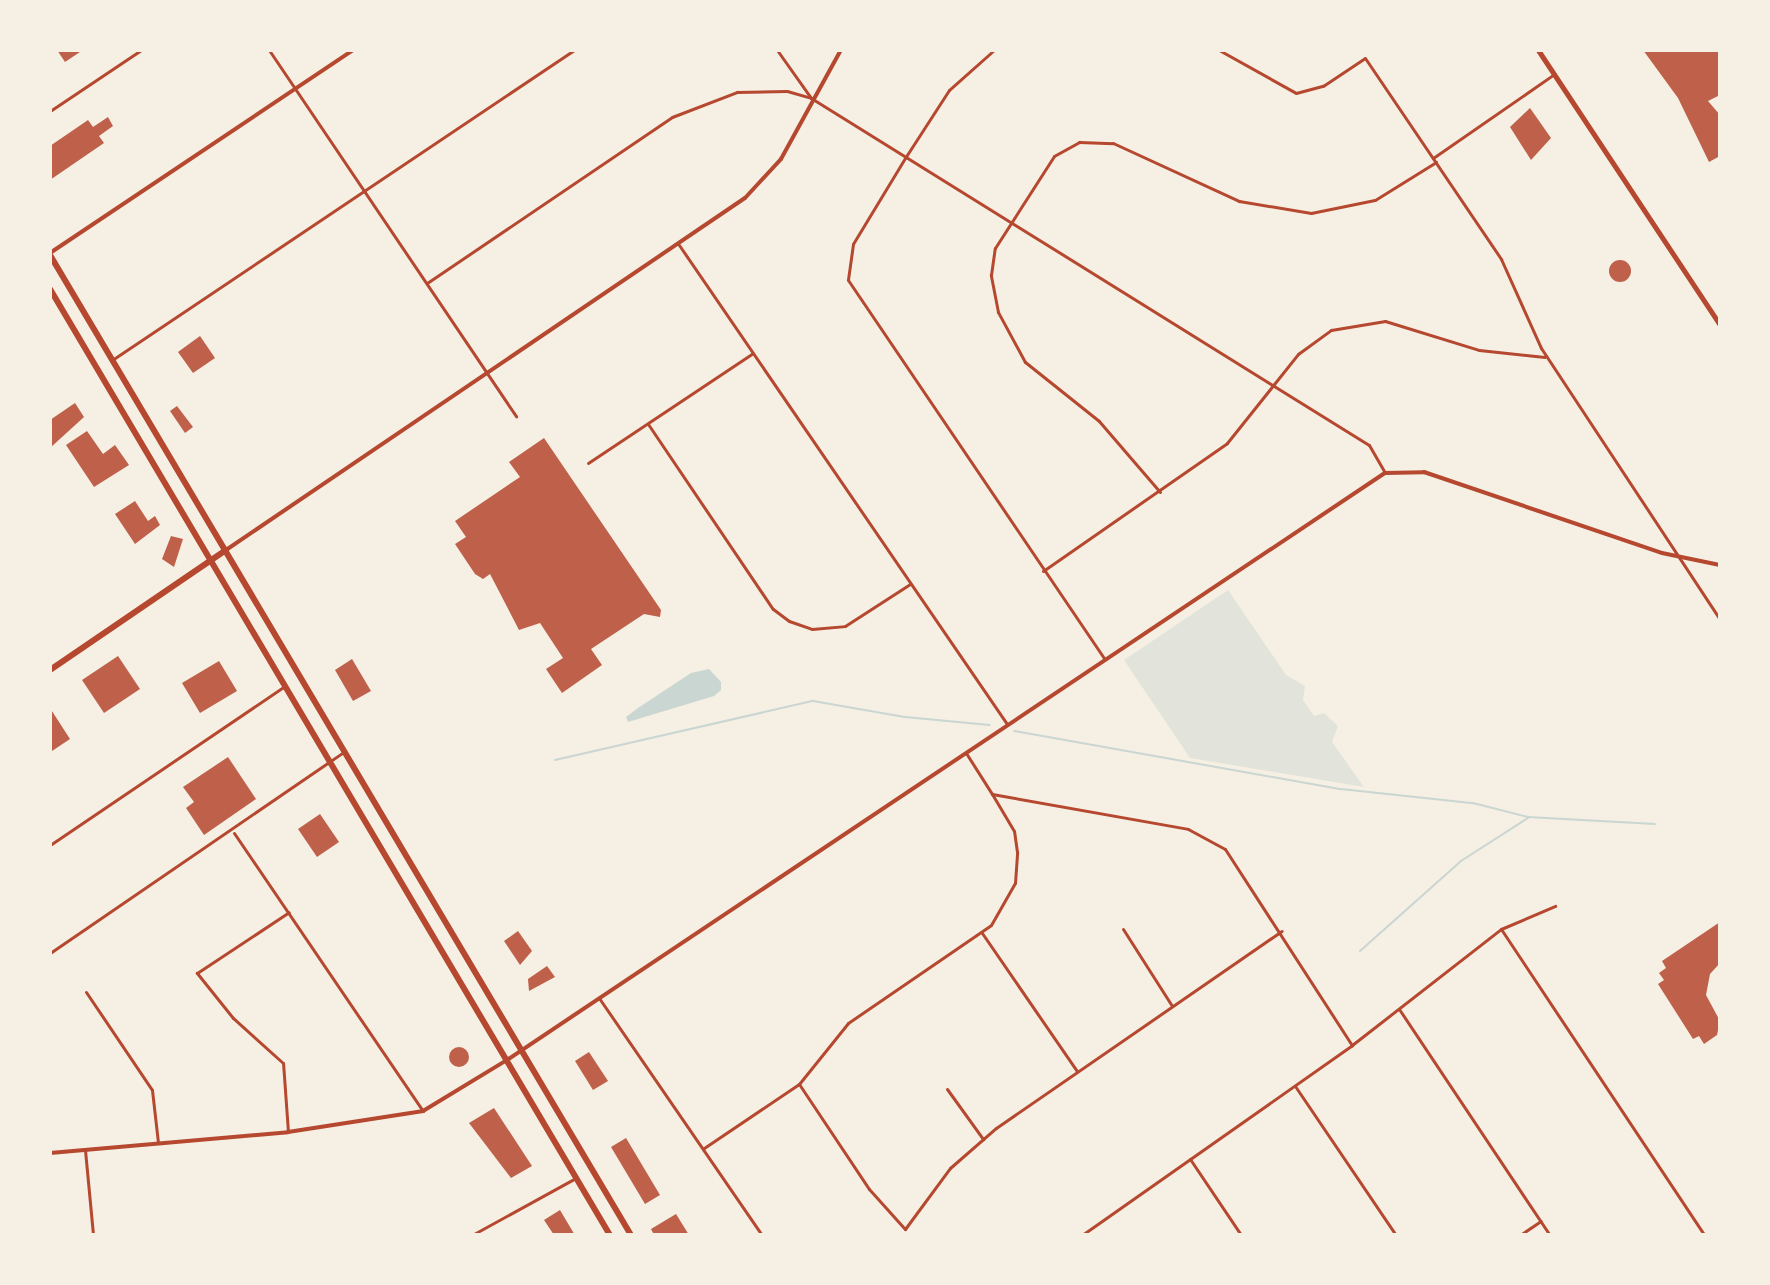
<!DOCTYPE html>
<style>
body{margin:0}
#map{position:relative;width:1770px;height:1285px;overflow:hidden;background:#f6efe4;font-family:Poppins,sans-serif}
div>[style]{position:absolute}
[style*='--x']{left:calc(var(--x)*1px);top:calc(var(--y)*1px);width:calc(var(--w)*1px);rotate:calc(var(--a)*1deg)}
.green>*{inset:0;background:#e2e4dc}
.water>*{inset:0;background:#c9d6d2}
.stream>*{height:2px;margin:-1px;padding:0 1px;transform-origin:1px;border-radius:1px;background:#c9d6d2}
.building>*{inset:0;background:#bf614a}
.round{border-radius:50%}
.minor>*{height:3px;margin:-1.5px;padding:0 1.5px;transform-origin:1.5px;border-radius:1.5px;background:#b5482f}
.tertiary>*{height:4px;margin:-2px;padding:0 2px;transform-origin:2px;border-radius:2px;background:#b5482f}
.secondary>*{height:5px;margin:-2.5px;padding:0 2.5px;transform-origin:2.5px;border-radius:2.5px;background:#b5482f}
.primary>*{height:6px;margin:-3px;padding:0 3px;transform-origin:3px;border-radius:3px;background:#b5482f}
span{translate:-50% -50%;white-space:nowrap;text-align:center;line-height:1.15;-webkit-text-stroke:8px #f6efe4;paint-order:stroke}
.frame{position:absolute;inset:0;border:52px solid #f6efe4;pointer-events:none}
</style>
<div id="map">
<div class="green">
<i style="clip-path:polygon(1228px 590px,1286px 675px,1305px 686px,1303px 700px,1314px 716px,1324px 713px,1338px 726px,1332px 742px,1364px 787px,1190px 758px,1124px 660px)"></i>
</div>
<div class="water">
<i style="clip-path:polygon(709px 669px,721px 682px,721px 690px,714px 696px,628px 722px,626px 717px,638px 708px,691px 673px)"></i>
</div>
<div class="stream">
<i style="--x:1014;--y:731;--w:332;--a:10.1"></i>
<i style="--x:1341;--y:789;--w:133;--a:6.1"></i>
<i style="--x:1473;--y:803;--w:57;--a:14.3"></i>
<i style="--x:1528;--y:817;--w:127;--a:3.2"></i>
<i style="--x:555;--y:760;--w:265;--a:-12.9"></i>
<i style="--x:813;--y:701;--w:93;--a:9.9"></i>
<i style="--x:905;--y:717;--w:85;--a:5.4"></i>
<i style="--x:1360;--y:951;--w:135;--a:-41.7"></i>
<i style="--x:1461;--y:861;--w:80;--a:-32.7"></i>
</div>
<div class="building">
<i style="clip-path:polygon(57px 50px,83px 50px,65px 62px)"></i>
<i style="clip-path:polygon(1643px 50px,1720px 50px,1720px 95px,1708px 101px,1720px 115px,1720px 156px,1709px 162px,1678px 98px)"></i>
<i style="clip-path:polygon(1530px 108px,1551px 138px,1531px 160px,1510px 127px)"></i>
<i style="clip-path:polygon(108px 117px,113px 126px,99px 136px,104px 143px,50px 180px,50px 146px,88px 120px,93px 127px)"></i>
<i class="round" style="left:1609px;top:260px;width:22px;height:22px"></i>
<i style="clip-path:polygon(200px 336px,215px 358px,193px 373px,178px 352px)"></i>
<i style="clip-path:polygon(75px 403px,84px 417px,50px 448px,50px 420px)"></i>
<i style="clip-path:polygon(177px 406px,193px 427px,185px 433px,170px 411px)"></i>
<i style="clip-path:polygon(87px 431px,103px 454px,115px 445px,129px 465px,94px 487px,66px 445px)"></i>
<i style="clip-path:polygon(544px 438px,661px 610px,660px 617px,644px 614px,591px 649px,602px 665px,562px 693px,546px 669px,563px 658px,540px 623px,519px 630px,490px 574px,483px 579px,475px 574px,455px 544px,466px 537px,455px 521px,520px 477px,509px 462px)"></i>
<i style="clip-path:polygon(135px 501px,148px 521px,155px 516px,160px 525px,135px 544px,115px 514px)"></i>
<i style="clip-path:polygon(171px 536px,183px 539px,174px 567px,162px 559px)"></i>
<i style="clip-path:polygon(118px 656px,140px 689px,104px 713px,82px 680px)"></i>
<i style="clip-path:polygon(352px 659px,371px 691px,353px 701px,335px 670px)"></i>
<i style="clip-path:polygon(219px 661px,237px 691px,200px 713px,182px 683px)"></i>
<i style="clip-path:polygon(50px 708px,70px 739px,52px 751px,50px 748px)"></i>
<i style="clip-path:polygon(228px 757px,256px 799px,204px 835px,186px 808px,194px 802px,183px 787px)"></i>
<i style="clip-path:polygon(320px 814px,339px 842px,317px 857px,298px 829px)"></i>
<i style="clip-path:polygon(1720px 922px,1720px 963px,1710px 974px,1706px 995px,1720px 1021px,1717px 1035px,1704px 1044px,1699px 1036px,1693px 1039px,1658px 984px,1664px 980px,1659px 973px,1666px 968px,1662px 961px)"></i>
<i style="clip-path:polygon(518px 931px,532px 951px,520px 965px,504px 941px)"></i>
<i style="clip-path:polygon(547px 966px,555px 977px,529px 991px,528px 979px)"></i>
<i class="round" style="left:449px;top:1047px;width:20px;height:20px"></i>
<i style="clip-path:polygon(589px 1052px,608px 1081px,593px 1090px,575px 1061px)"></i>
<i style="clip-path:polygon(494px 1108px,532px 1166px,511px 1178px,469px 1123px)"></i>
<i style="clip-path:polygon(626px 1138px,660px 1195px,645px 1204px,611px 1147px)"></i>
<i style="clip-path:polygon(560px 1210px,573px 1232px,575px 1235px,554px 1235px,544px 1220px)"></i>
<i style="clip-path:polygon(676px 1214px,689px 1235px,654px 1235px,651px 1229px)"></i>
</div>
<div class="minor">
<i style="--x:269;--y:50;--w:442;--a:56"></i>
<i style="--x:777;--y:50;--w:59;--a:54.7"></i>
<i style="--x:994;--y:50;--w:60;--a:138.4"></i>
<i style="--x:949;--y:90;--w:81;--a:122.9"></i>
<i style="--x:905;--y:158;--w:100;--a:121.2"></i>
<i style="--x:853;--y:244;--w:36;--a:98"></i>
<i style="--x:848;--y:280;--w:458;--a:55.9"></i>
<i style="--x:1219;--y:50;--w:88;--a:29.2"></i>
<i style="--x:1296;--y:93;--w:28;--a:-15"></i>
<i style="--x:1323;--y:86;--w:50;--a:-33.7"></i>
<i style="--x:1365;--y:58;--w:243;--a:55.9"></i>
<i style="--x:1501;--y:259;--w:98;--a:65.8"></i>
<i style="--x:1541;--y:348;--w:325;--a:56.6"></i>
<i style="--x:50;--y:111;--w:110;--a:-33.8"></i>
<i style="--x:1433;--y:158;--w:146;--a:-34.7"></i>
<i style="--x:679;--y:245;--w:581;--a:55.6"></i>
<i style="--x:427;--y:283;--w:296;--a:-34.1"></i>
<i style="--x:672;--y:117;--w:70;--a:-21"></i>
<i style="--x:737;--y:92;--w:50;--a:-1.1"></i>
<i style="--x:787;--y:91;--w:25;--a:16"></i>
<i style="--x:811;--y:98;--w:657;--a:31.88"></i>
<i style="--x:1369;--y:445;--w:32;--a:60"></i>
<i style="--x:112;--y:360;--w:556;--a:-33.86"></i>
<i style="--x:648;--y:424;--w:223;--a:56"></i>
<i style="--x:773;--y:609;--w:20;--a:37"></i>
<i style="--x:789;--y:621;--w:24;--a:19"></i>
<i style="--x:812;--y:629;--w:33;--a:-5"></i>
<i style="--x:845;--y:626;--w:77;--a:-32.9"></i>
<i style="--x:588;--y:463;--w:198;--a:-33.7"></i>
<i style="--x:1160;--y:492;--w:94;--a:-130.7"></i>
<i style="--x:1099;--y:421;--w:95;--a:-141.4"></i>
<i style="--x:1025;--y:362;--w:57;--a:-118.4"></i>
<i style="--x:998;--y:312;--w:38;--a:-101"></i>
<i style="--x:991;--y:275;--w:27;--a:-82"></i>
<i style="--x:995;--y:248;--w:109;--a:-57.3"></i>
<i style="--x:1054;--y:156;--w:29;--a:-29"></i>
<i style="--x:1079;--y:142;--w:34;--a:2"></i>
<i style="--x:1113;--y:143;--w:139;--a:24.7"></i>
<i style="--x:1239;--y:201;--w:73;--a:9.5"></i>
<i style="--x:1311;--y:213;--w:65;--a:-11.5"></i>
<i style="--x:1375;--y:200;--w:72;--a:-31.9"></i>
<i style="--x:1043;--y:571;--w:224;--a:-34.8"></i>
<i style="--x:1227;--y:443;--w:114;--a:-51.4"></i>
<i style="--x:1298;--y:354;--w:41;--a:-36"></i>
<i style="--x:1331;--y:330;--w:55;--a:-9.5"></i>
<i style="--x:1385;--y:321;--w:98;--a:17.1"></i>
<i style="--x:1479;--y:350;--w:66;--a:6.1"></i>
<i style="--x:966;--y:753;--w:49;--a:57.6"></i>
<i style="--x:992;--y:794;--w:199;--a:10.1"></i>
<i style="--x:1188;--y:829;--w:42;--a:28.4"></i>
<i style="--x:1225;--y:849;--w:234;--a:57.1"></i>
<i style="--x:234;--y:833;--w:336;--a:55.8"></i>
<i style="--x:50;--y:845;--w:284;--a:-34.1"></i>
<i style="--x:1123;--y:929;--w:91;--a:57.5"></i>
<i style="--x:1501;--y:929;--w:367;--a:56.4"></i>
<i style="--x:982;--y:933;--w:168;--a:55.5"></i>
<i style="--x:50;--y:953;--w:356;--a:-34.4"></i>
<i style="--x:86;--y:992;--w:118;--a:56"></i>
<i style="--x:152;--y:1090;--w:53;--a:83.5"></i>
<i style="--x:599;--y:998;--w:288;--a:55.5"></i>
<i style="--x:1399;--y:1009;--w:272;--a:56.3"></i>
<i style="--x:799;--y:1084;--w:126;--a:56.3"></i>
<i style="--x:869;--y:1189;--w:54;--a:48"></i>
<i style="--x:905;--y:1229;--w:76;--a:-53.6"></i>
<i style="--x:950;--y:1168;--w:61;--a:-41"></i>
<i style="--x:996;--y:1128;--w:347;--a:-34.6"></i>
<i style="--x:1295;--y:1086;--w:180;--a:55.9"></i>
<i style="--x:947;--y:1089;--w:62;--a:54.2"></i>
<i style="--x:288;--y:1132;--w:69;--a:-94.1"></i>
<i style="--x:283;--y:1063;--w:67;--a:-138"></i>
<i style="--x:233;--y:1018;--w:58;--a:-128.7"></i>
<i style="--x:197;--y:973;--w:110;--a:-33.5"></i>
<i style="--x:704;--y:1148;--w:115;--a:-34"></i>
<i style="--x:799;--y:1084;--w:78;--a:-51.2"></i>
<i style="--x:848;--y:1023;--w:173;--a:-34.4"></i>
<i style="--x:991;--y:925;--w:48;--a:-60.3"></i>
<i style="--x:1015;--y:883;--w:31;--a:-86"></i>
<i style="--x:1017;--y:852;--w:21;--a:-98"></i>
<i style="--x:1014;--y:831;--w:43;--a:-120.7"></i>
<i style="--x:85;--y:1150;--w:85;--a:84.6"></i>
<i style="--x:1190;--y:1159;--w:92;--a:56.1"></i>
<i style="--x:472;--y:1235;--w:116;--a:-28.8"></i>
<i style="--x:1082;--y:1235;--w:330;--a:-35.1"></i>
<i style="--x:1352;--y:1045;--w:189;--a:-37.9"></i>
<i style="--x:1501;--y:929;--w:59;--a:-23.1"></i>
<i style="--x:1520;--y:1235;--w:25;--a:-34"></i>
</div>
<div class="tertiary">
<i style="--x:50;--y:253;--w:365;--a:-33.8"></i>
<i style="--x:226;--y:550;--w:627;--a:-34.15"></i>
<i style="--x:745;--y:198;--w:53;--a:-47.3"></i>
<i style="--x:781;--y:159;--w:124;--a:-61.2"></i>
<i style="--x:50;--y:1153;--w:239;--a:-5"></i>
<i style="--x:288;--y:1132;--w:137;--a:-8.8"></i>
<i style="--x:423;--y:1111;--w:98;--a:-31.3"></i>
<i style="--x:507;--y:1060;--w:1056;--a:-33.77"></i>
<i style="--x:1385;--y:473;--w:39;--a:-1"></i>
<i style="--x:1424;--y:472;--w:251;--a:18.8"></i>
<i style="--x:1662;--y:553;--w:59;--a:11.7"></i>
</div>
<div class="secondary">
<i style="--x:1538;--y:50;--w:330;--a:56.5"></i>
</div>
<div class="primary">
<i style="--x:50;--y:255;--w:1139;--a:59.34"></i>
<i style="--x:50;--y:289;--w:1099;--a:59.38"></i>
<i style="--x:50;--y:670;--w:213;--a:-34.3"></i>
</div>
<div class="frame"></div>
</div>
